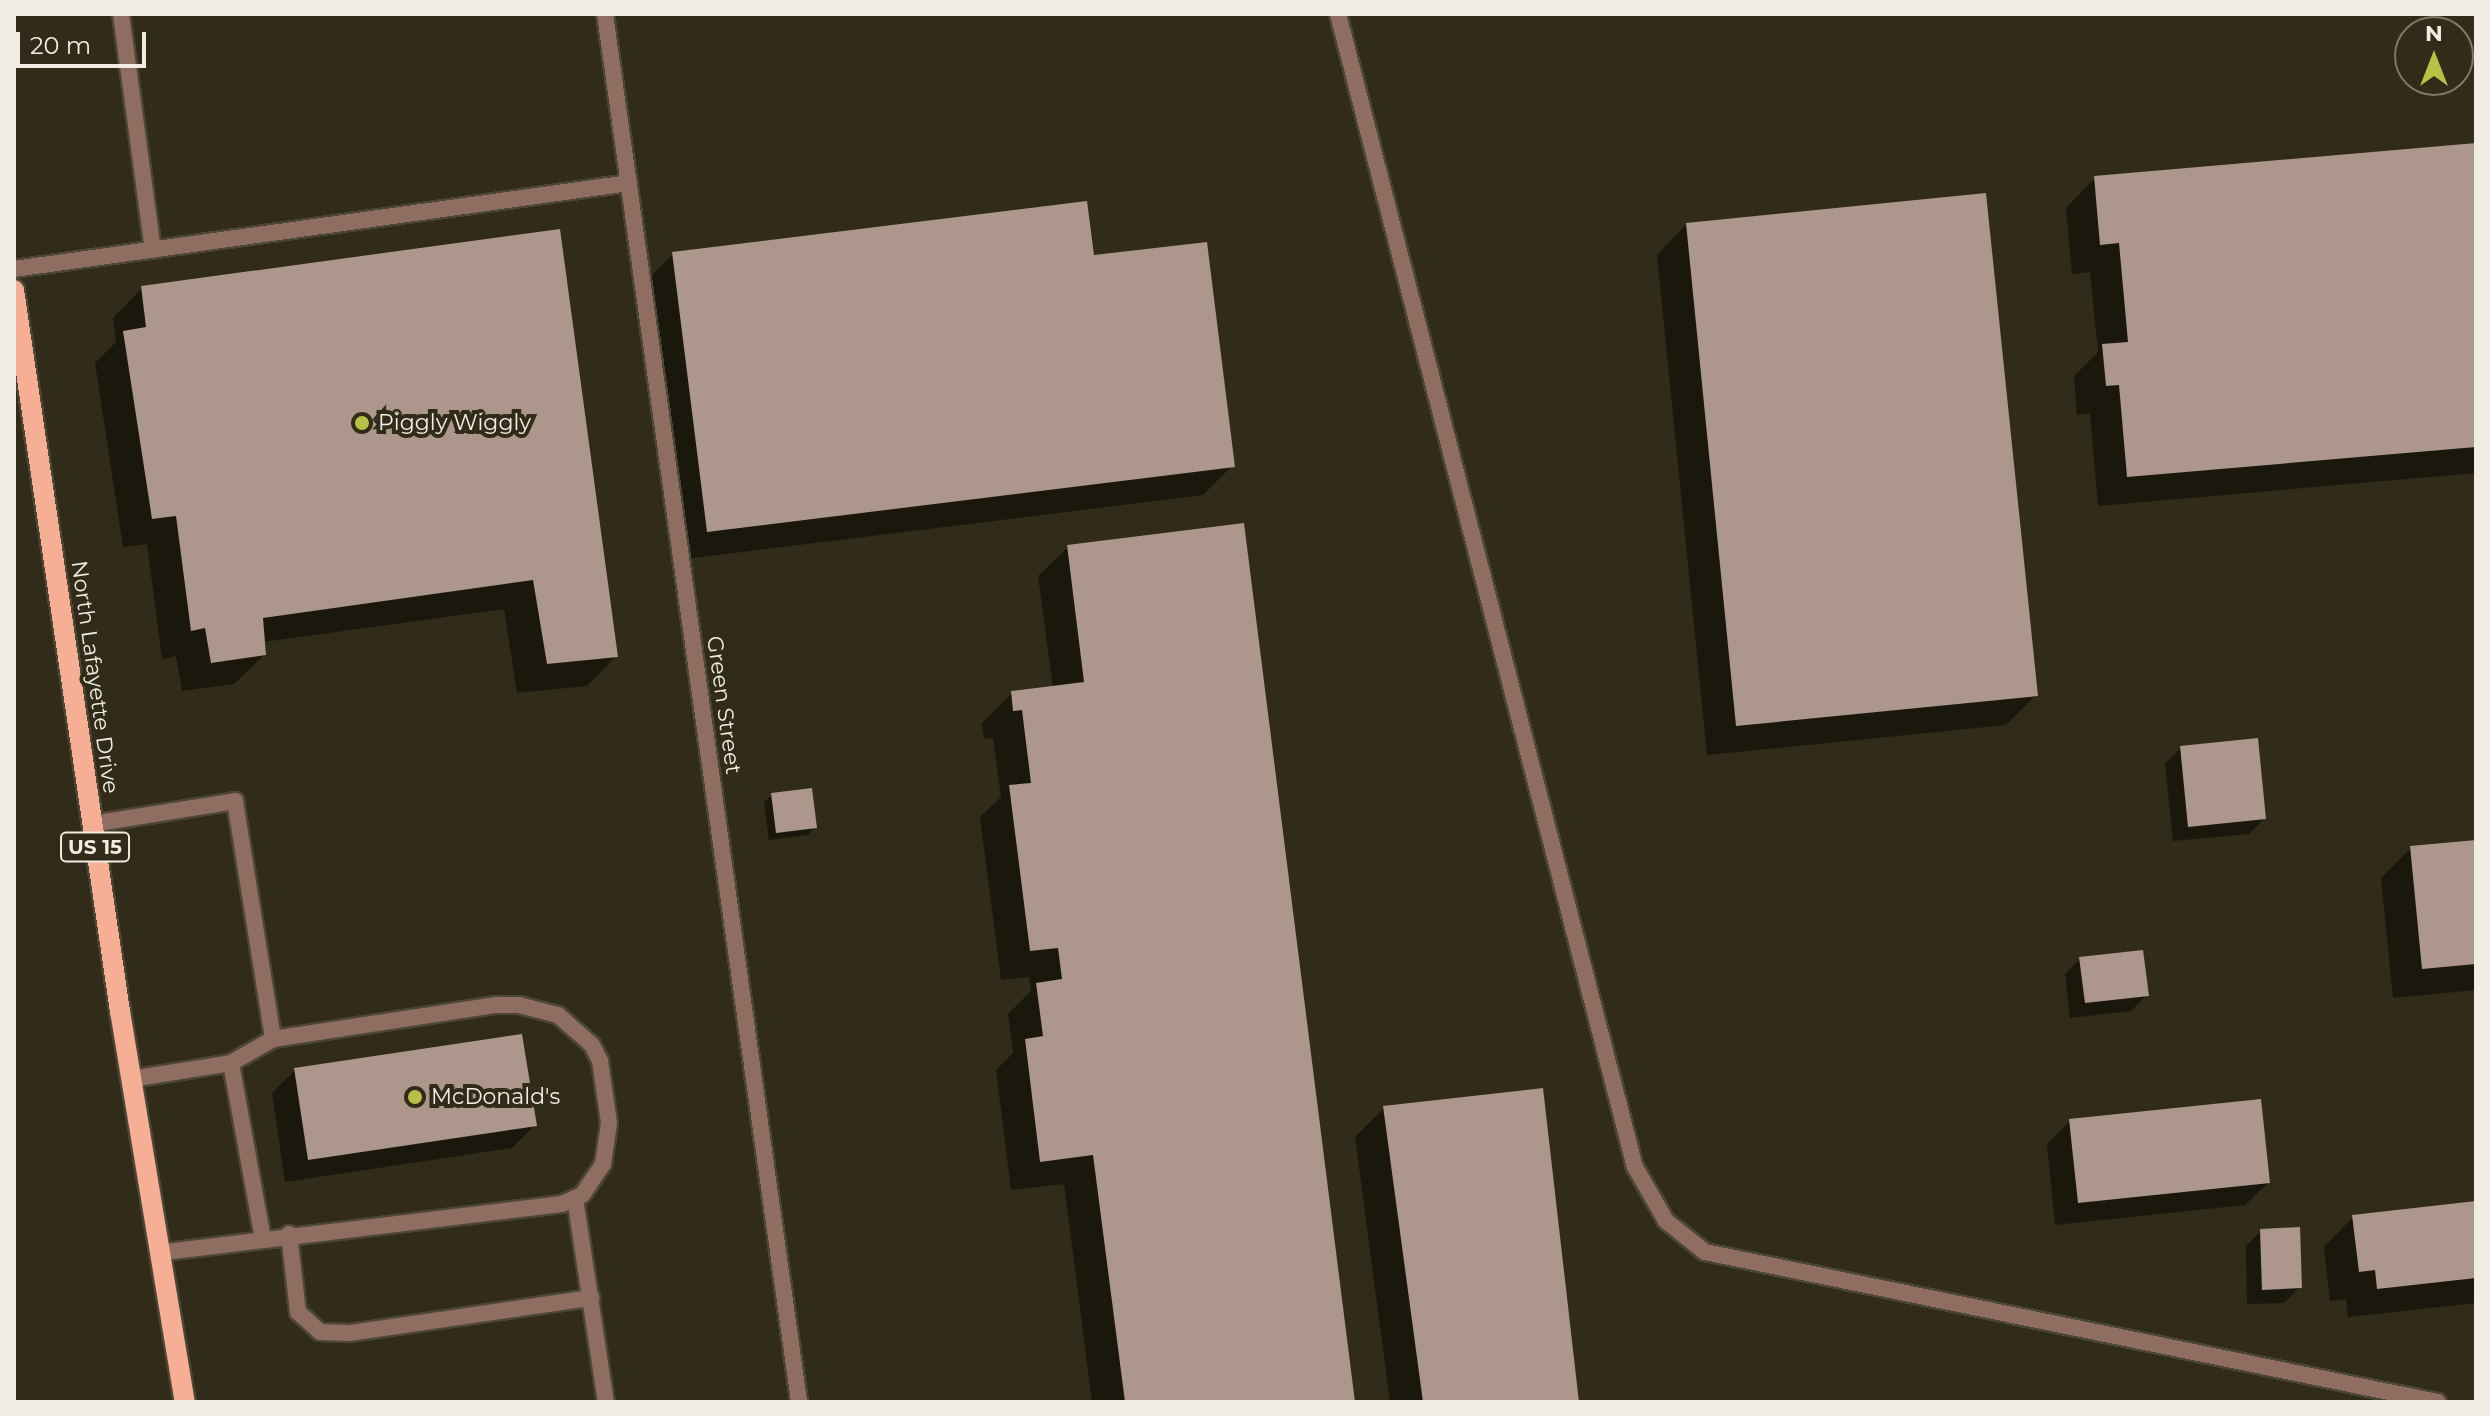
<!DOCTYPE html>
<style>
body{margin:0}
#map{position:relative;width:2490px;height:1416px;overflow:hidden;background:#312b19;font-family:Montserrat,sans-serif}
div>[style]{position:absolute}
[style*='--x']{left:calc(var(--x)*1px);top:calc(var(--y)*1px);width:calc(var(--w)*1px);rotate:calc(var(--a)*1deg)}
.shadow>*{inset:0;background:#0007}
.building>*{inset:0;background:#ad968b}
.roads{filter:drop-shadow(2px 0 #4c4635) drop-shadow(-2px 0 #4c4635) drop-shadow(0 2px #4c4635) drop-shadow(0 -2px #4c4635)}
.lane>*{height:16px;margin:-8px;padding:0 8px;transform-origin:8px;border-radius:8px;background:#906d61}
.street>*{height:16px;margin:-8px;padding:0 8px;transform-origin:8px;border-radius:8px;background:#906d61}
.primary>*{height:20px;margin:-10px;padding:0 10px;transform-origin:10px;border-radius:10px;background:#f6ae95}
.dots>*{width:22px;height:22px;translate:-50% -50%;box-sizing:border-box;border:4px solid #312b19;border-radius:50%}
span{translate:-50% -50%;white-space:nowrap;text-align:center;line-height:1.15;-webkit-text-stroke:8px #312b19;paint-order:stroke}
.shield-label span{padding:2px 6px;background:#312b19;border:2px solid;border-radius:6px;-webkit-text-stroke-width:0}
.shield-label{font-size:20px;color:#f1ede2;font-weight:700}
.poi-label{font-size:22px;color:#f1ede2}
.left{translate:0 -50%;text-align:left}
.street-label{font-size:22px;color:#f1ede2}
.frame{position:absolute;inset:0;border:16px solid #f1ede2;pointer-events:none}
.north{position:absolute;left:2394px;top:16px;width:80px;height:80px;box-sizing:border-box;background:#312b19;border:2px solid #7e7969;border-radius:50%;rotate:0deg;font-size:22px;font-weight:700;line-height:32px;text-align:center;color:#f1ede2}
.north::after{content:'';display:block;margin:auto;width:28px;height:36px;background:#bac045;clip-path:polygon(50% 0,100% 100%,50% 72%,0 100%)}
.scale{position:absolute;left:16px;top:32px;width:130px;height:36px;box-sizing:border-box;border:4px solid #f1ede2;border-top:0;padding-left:10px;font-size:24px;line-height:28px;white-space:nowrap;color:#f1ede2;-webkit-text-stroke:6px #312b19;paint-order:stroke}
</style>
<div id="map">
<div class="shadow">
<i style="clip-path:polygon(2476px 145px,2476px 473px,2098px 506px,2090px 413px,2077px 415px,2074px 376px,2098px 352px,2090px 272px,2072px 274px,2066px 208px,2095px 178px)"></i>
<i style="clip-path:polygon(1686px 225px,2036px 695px,2006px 725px,1707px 755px,1657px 255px)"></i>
<i style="clip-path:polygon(558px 232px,616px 656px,587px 686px,517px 693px,504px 609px,263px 642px,264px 655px,234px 684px,182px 691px,176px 656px,162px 659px,147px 544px,123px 547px,95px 363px,116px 342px,113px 318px,142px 288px)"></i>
<i style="clip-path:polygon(673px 254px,1092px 258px,1232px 466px,1203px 495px,678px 560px,643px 284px)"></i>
<i style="clip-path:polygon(1068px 547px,1353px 1402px,1092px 1402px,1064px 1184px,1011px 1190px,996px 1070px,1013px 1053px,1008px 1014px,1031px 991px,1029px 977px,1001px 980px,980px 817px,1001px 797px,993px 738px,984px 739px,982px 723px,1012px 693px,1053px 688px,1038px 576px)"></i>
<i style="clip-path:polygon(2181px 748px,2264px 819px,2249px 834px,2173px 841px,2165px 763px)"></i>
<i style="clip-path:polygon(772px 795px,815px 827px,808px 835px,769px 840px,764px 802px)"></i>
<i style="clip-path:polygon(2476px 842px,2476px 990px,2393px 998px,2381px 878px,2411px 848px)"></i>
<i style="clip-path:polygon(2080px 959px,2147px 995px,2131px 1011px,2070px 1018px,2065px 974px)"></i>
<i style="clip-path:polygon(295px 1070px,535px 1125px,512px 1148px,285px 1182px,272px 1093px)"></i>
<i style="clip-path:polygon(1384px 1108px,1577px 1402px,1390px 1402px,1355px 1137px)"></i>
<i style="clip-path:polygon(2070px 1121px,2268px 1183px,2245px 1205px,2055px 1225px,2047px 1144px)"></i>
<i style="clip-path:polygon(2476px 1203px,2476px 1303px,2348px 1317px,2346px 1299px,2330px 1301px,2324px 1247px,2353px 1217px)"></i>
<i style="clip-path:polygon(2261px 1231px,2300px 1287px,2284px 1303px,2247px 1304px,2246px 1246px)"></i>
</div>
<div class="building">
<i style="clip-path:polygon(2476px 143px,2476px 447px,2127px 477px,2119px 385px,2106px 386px,2102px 344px,2128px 342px,2119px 243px,2100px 245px,2094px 176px)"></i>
<i style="clip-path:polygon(1986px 193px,2038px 696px,1736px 726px,1686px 223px)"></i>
<i style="clip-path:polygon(1087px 201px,1094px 255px,1207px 242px,1235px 467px,707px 532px,672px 252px)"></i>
<i style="clip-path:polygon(560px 229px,618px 657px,547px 664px,533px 580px,263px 618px,266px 655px,211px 663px,205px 628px,191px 631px,176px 516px,152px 519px,123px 331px,146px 327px,141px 286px)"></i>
<i style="clip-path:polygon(1244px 523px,1355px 1402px,1125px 1402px,1093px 1155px,1040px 1162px,1025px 1039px,1043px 1036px,1036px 983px,1062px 979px,1058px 948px,1030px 951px,1009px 785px,1031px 783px,1022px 710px,1013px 711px,1011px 691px,1084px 682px,1067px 545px)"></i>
<i style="clip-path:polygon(2258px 738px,2266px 819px,2188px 827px,2180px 746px)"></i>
<i style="clip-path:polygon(812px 788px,817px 828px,776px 833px,771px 793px)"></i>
<i style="clip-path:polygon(2476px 840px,2476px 964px,2422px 969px,2410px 846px)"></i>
<i style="clip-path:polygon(2143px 950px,2149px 996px,2085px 1003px,2079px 957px)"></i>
<i style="clip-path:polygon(522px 1034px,537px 1126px,308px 1160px,294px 1068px)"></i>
<i style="clip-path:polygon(1543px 1088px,1579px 1402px,1423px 1402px,1383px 1106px)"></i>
<i style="clip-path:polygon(2261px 1099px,2270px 1183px,2078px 1203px,2069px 1119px)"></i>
<i style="clip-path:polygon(2476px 1201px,2476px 1278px,2377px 1289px,2375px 1270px,2359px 1272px,2352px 1215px)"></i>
<i style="clip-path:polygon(2300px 1227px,2302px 1288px,2262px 1290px,2260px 1229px)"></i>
</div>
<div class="roads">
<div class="lane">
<i style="--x:121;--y:14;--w:238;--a:82.3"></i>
<i style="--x:1338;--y:14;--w:1191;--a:75.56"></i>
<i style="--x:1635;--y:1167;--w:62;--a:60.1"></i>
<i style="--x:1666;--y:1221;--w:50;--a:38.5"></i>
<i style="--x:1705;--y:1252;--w:748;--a:11.57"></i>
<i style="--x:14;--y:269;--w:621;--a:-7.96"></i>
<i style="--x:92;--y:824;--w:145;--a:-9.1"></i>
<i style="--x:235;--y:801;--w:241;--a:80.9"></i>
<i style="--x:231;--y:1063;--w:179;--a:79.7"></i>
<i style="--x:131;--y:1079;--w:101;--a:-9.1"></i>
<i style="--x:231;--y:1063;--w:48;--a:-29.7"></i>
<i style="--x:273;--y:1039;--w:226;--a:-8.7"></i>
<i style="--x:496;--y:1005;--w:23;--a:0"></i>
<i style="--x:519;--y:1005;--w:40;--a:14.4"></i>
<i style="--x:558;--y:1015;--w:45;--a:41.4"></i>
<i style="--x:592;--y:1045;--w:18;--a:63"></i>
<i style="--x:600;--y:1061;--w:63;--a:81.7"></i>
<i style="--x:609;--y:1123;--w:41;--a:98.3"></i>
<i style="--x:603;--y:1164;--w:37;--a:124"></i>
<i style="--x:582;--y:1195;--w:22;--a:156"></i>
<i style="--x:562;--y:1204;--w:405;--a:173.1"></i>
<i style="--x:575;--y:1198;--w:206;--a:81.4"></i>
<i style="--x:289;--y:1234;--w:79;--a:83.4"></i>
<i style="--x:298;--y:1312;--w:30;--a:42"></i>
<i style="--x:320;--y:1332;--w:30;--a:2"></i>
<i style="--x:350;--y:1333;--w:244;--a:-8.3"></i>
</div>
<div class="street">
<i style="--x:605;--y:14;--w:1401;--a:82.04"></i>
</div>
<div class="primary">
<i style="--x:14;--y:290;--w:729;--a:81.64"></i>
<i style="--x:120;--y:1011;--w:396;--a:80.6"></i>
</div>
</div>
<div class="dots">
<i style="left:362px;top:423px;background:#bac045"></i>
<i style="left:415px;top:1097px;background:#bac045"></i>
</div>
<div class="shield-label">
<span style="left:95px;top:847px">US 15</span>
</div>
<div class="poi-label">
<span class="left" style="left:378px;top:423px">Piggly Wiggly</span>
<span class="left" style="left:431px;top:1097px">McDonald's</span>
</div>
<div class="street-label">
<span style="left:95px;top:677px;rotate:82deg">North Lafayette Drive</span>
<span style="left:724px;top:705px;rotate:82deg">Green Street</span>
</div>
<div class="frame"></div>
<div class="north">N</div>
<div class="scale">20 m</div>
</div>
